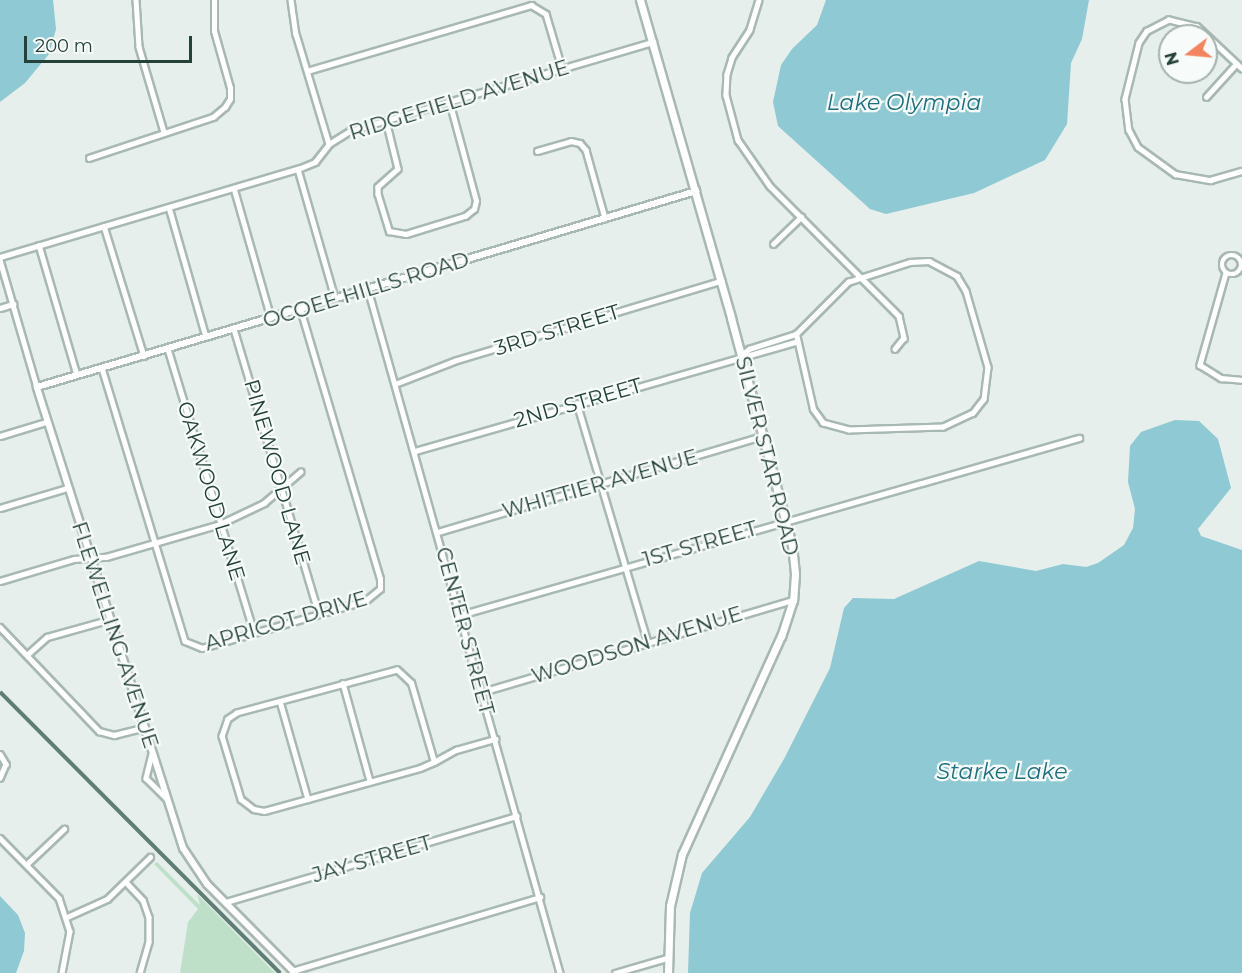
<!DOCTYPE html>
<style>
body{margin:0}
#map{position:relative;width:1242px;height:973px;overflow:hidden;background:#e6efeb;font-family:Montserrat,sans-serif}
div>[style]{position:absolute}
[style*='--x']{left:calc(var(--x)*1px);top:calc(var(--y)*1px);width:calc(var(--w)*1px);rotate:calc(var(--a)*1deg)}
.green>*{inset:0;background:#bfe0c8}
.water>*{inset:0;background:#8ec9d4}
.roads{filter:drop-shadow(2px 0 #a8b8b2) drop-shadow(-2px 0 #a8b8b2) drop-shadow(0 2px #a8b8b2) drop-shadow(0 -2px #a8b8b2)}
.minor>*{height:4.5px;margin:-2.25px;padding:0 2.25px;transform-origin:2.25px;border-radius:2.25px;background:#fff}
.minor>.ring{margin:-2.25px;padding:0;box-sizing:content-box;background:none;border:4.5px solid #fff;border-radius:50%}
.tertiary>*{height:6px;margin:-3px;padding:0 3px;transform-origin:3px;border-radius:3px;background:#fff}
.secondary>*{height:7px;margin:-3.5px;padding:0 3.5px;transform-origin:3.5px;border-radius:3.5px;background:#fff}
.rail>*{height:4px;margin-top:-2px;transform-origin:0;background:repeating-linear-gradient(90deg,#f7fbf9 0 4.5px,#5f7d75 0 9px);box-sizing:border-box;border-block:2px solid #5f7d75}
span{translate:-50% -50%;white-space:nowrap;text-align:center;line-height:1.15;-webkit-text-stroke:4.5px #f7fbf9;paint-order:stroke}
.street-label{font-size:21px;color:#24423a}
.water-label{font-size:22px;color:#1c6f80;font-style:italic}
.north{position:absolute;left:1158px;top:24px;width:60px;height:60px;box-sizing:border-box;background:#f7fbf9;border:2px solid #a3b1ad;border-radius:50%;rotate:254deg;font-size:16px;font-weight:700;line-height:24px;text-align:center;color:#24423a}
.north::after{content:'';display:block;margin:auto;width:21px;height:27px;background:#f4845f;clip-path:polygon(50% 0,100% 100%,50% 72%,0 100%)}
.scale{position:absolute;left:24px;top:36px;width:168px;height:27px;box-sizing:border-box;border:3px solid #24423a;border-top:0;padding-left:8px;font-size:18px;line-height:21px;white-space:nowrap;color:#24423a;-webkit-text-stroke:4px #f7fbf9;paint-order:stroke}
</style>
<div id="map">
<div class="green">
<i style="clip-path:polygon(157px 862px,200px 905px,197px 894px,275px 973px,180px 973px,188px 922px,198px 909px,154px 864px)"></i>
</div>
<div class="water">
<i style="clip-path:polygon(0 0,53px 0,56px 29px,49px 54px,25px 83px,0 102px)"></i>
<i style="clip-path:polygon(826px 0,1089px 0,1082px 39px,1071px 63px,1067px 124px,1045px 160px,974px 193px,886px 214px,870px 209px,778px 126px,773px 102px,781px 65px,792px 49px,817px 25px)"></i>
<i style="clip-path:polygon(1175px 420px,1199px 421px,1218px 439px,1231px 488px,1198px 529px,1201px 536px,1242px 550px,1242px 973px,688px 973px,690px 913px,702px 873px,750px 817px,784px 759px,830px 668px,844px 608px,853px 598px,894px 599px,979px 561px,1036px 571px,1063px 564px,1086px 567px,1098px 563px,1124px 545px,1133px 528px,1135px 509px,1128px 482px,1130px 446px,1141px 432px)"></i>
<i style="clip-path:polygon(0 896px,18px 915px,25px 933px,24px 951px,16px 973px,0 973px)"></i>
</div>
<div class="roads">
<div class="minor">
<i style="--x:136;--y:0;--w:47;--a:86.3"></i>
<i style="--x:139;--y:47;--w:89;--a:73.6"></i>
<i style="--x:291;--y:0;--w:34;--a:82"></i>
<i style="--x:296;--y:34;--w:115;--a:73.3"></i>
<i style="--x:759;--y:0;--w:31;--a:107"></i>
<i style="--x:750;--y:30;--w:33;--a:123"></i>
<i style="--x:732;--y:58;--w:17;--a:107"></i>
<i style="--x:727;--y:74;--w:21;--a:93"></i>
<i style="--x:726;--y:95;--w:47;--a:75.1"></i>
<i style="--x:738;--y:140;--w:56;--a:55.2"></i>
<i style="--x:770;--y:186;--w:183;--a:45.2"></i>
<i style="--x:899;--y:316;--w:23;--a:77"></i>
<i style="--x:904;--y:338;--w:14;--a:129"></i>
<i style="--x:1242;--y:69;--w:62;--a:-137"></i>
<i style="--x:1197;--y:27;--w:29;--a:-166"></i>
<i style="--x:1169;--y:20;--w:25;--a:153"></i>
<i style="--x:1147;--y:31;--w:14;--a:124"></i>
<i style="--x:1139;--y:43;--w:58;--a:104"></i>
<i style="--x:1125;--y:99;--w:31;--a:83"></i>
<i style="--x:1129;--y:130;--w:19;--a:62"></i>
<i style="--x:1138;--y:147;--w:46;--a:36.1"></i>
<i style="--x:1175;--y:174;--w:36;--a:10"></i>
<i style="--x:1210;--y:180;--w:33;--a:-16"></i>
<i style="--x:307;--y:71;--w:234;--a:-16.4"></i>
<i style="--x:531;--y:5;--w:17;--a:31"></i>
<i style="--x:546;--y:14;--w:56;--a:73.5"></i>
<i style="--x:1206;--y:97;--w:45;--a:-47.7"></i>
<i style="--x:386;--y:120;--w:50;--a:76.2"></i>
<i style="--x:398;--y:169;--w:27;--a:138"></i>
<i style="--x:378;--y:187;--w:7;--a:90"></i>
<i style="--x:378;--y:194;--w:39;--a:73"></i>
<i style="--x:389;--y:231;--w:17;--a:10"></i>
<i style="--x:406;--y:234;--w:62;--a:-17"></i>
<i style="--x:465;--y:216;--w:11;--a:-38"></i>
<i style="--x:474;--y:209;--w:8;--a:-76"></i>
<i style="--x:476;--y:201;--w:104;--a:-105.1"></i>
<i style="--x:537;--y:151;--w:35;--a:-16"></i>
<i style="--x:571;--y:141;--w:9;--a:13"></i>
<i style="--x:580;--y:143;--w:9;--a:49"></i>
<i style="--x:586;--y:150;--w:71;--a:74.4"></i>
<i style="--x:89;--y:158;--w:131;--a:-18.3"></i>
<i style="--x:213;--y:117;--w:16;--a:-40"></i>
<i style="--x:225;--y:107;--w:9;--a:-58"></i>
<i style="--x:230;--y:99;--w:11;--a:-90"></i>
<i style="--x:230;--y:88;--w:59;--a:-105.7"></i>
<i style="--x:214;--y:31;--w:31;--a:-90"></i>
<i style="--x:298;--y:169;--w:134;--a:74"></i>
<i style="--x:234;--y:188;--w:135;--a:74.1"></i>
<i style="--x:169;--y:207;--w:135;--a:74.1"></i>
<i style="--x:104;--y:226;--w:136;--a:72.9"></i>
<i style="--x:773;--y:244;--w:39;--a:-44"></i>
<i style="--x:39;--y:245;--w:135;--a:73.7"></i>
<i class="ring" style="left:1222px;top:255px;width:15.5px;height:15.5px"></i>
<i style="--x:0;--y:257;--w:311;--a:-16.5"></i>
<i style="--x:298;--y:169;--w:18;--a:-22"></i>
<i style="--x:315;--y:162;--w:23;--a:-52"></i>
<i style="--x:329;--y:144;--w:25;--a:-32"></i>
<i style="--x:350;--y:131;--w:316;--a:-16.4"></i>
<i style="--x:0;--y:260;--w:132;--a:73.8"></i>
<i style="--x:929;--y:261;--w:32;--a:28"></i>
<i style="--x:957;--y:276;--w:17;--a:59"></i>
<i style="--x:966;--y:291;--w:79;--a:73.9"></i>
<i style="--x:988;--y:367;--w:32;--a:97"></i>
<i style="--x:984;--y:399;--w:18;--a:128"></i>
<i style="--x:973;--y:413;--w:33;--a:155"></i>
<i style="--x:943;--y:427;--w:94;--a:178.2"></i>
<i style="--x:849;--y:430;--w:27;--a:-165"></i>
<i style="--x:823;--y:423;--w:17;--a:-126"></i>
<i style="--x:813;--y:409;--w:77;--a:-102.8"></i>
<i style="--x:796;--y:334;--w:74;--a:-45"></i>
<i style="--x:848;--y:282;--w:65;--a:-17.9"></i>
<i style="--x:910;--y:262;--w:19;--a:-3"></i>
<i style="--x:1226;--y:273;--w:96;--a:105.8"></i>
<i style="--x:1200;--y:365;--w:25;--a:32"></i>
<i style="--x:1221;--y:378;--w:21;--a:5"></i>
<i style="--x:368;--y:289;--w:710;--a:74.32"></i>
<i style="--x:0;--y:308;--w:14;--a:-17"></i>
<i style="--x:234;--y:329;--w:297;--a:73.4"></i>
<i style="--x:168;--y:349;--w:296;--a:73.1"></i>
<i style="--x:741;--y:355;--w:10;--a:-37"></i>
<i style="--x:749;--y:349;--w:49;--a:-17.7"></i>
<i style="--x:102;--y:368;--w:285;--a:73.1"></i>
<i style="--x:185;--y:641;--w:18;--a:22"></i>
<i style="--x:202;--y:648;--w:170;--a:-16.1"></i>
<i style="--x:365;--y:601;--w:19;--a:-39"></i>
<i style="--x:380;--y:589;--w:10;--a:-90"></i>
<i style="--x:380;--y:579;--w:282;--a:-106.5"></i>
<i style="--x:395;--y:384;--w:66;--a:-21.2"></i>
<i style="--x:457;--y:360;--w:276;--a:-16.7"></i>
<i style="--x:577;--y:403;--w:249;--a:73.5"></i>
<i style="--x:0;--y:436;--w:48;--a:-16.9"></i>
<i style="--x:415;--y:451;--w:395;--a:-16"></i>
<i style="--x:0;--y:508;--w:70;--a:-16.6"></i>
<i style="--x:438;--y:532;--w:339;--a:-16.5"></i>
<i style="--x:0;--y:581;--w:77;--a:-16.6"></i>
<i style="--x:74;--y:559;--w:32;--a:-4"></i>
<i style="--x:106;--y:557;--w:119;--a:-16.1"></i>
<i style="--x:220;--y:524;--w:49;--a:-25.5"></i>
<i style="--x:264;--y:503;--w:48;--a:-40.7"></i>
<i style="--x:460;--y:615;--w:644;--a:-15.96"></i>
<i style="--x:0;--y:627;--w:144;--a:46.4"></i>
<i style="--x:99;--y:731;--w:16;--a:15"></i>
<i style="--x:114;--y:735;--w:32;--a:-14"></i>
<i style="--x:28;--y:654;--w:25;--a:-42"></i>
<i style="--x:47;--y:637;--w:63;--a:-15.6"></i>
<i style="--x:343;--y:683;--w:102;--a:74.6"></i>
<i style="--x:482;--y:692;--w:324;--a:-16.5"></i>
<i style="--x:280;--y:701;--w:102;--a:74.1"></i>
<i style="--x:0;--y:754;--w:12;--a:59"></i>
<i style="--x:6;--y:764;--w:15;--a:113"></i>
<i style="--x:152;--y:754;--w:25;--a:104"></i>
<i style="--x:146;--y:778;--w:28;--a:45"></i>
<i style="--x:434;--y:762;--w:82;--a:-106.2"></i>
<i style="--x:411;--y:683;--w:19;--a:-137"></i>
<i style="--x:397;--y:670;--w:166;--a:165"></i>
<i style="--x:237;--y:713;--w:11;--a:146"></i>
<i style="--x:228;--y:719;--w:18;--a:109"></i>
<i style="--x:222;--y:736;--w:66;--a:73.2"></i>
<i style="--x:241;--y:799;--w:16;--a:38"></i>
<i style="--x:254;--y:809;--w:10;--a:11"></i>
<i style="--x:264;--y:811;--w:162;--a:-15.4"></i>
<i style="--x:420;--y:768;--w:15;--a:-23"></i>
<i style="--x:434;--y:762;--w:25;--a:-29"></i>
<i style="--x:456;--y:750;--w:41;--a:-15.8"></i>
<i style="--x:0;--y:838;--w:84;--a:45.5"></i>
<i style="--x:59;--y:898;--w:35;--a:72"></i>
<i style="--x:70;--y:931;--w:43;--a:100.8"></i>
<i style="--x:27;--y:864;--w:51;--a:-43.4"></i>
<i style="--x:126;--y:882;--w:25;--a:47"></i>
<i style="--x:143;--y:900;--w:18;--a:71"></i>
<i style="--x:149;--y:917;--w:25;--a:90"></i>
<i style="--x:149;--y:942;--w:32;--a:106"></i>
<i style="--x:226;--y:902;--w:303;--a:-16.5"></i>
<i style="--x:67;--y:917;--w:44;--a:-24.2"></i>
<i style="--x:107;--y:899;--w:60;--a:-44.3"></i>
<i style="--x:292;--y:971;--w:259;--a:-16.6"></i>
<i style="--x:615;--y:973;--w:54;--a:-16.1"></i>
</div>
<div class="tertiary">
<i style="--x:295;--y:973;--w:125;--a:-134.7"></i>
<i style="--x:207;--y:884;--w:43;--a:-123.7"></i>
<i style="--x:183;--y:848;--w:484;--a:-107.6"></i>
<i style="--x:37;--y:387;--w:688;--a:-16.56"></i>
</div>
<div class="secondary">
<i style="--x:640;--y:0;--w:331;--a:74"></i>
<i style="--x:731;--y:318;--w:235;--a:75"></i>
<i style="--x:792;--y:545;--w:29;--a:84"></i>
<i style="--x:795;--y:574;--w:26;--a:94"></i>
<i style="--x:793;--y:600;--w:38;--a:108"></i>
<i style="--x:781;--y:636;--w:239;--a:114.4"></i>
<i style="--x:682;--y:854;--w:53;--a:103"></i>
<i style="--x:670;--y:906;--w:67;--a:91.7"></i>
</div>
</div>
<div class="rail">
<i style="--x:0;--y:692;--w:397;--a:45.1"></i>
</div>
<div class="street-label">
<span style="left:459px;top:100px;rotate:-17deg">RIDGEFIELD AVENUE</span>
<span style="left:366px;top:290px;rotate:-17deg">OCOEE HILLS ROAD</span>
<span style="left:557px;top:330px;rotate:-17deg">3RD STREET</span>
<span style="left:578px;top:403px;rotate:-16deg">2ND STREET</span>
<span style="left:767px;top:456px;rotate:76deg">SILVER STAR ROAD</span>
<span style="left:277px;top:472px;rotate:74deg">PINEWOOD LANE</span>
<span style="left:600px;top:484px;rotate:-16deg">WHITTIER AVENUE</span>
<span style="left:211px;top:491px;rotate:73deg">OAKWOOD LANE</span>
<span style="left:700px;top:544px;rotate:-16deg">1ST STREET</span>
<span style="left:286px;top:621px;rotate:-16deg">APRICOT DRIVE</span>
<span style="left:465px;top:631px;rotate:75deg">CENTER STREET</span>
<span style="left:115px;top:635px;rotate:72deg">FLEWELLING AVENUE</span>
<span style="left:637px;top:645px;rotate:-17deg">WOODSON AVENUE</span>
<span style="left:372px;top:859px;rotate:-16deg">JAY STREET</span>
</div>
<div class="water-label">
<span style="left:904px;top:103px">Lake Olympia</span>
<span style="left:1002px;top:772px">Starke Lake</span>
</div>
<div class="north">N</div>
<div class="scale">200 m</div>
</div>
